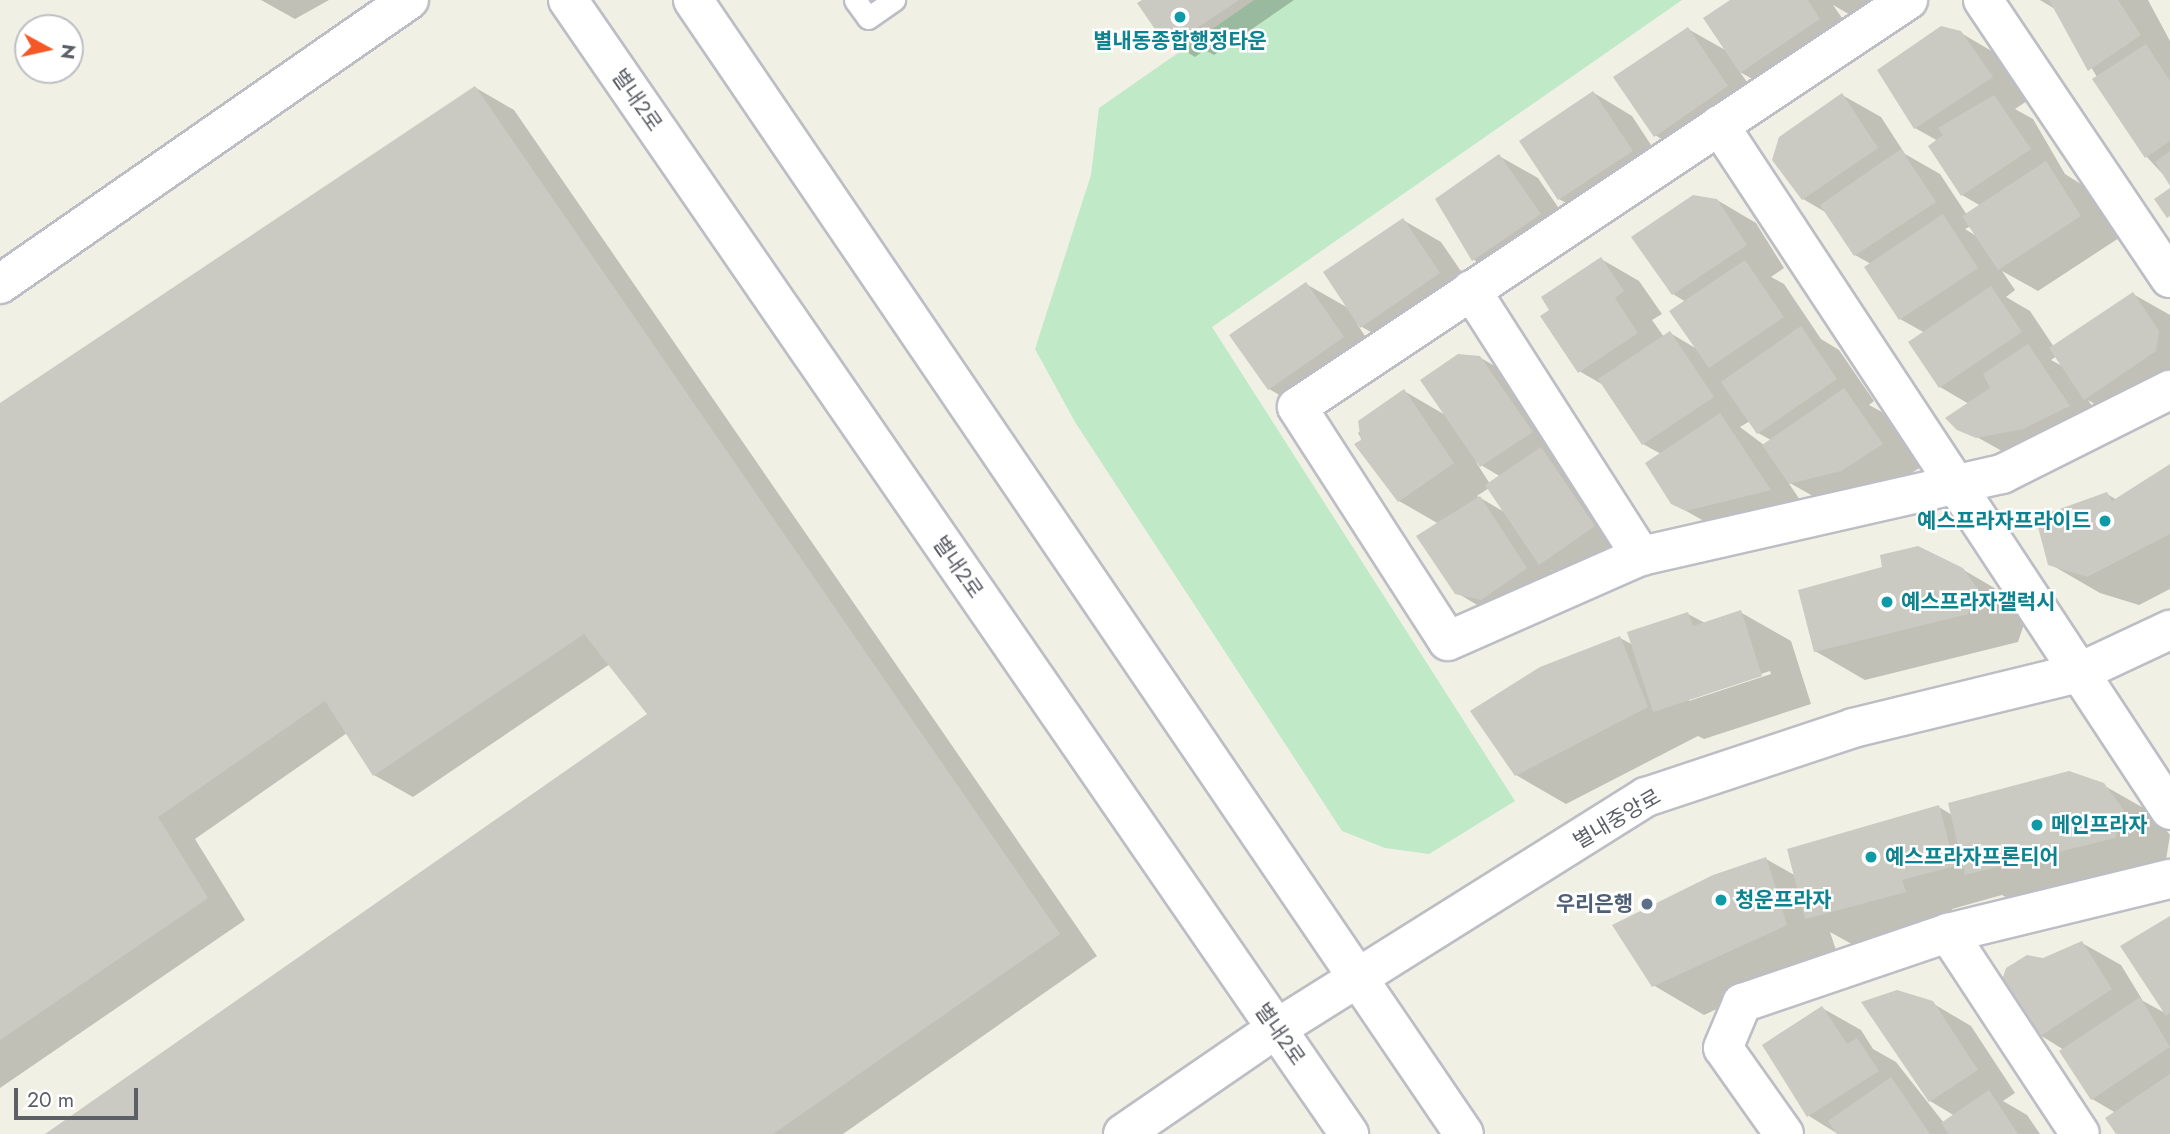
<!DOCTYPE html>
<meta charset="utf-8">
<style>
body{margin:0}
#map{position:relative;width:2170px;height:1134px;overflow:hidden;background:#f0f0e5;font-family:Jost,"Noto Sans KR",sans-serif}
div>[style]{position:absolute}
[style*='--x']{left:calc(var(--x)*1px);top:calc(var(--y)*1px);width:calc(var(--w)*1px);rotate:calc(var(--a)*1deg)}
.green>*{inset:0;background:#c0e9c7}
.shadow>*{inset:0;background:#0003}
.building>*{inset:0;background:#cbcac2}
.roads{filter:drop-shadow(2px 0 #bdbec5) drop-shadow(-2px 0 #bdbec5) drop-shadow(0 2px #bdbec5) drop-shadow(0 -2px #bdbec5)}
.service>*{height:21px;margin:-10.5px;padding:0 10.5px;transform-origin:10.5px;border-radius:10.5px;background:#fff}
.minor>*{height:38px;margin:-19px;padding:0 19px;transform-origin:19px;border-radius:19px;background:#fff}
.tertiary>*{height:38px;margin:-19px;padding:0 19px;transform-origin:19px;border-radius:19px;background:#fff}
.dots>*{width:19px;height:19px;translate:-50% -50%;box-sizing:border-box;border:4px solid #fff;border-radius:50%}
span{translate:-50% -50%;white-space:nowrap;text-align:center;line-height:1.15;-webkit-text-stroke:5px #fff;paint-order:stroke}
.culture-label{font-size:21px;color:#0d838f;font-weight:700}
.right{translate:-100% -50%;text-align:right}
.left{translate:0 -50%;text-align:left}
.street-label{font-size:21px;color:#5d5f67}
.service-label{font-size:21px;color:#4e5e75;font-weight:700}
.north{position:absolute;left:14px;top:14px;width:70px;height:70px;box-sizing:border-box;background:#fff;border:2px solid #bebfc2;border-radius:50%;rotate:98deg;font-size:19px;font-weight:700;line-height:28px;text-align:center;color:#5d5f67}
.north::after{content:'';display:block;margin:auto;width:24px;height:32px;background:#f55826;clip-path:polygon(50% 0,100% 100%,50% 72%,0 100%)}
.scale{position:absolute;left:14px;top:1088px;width:124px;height:32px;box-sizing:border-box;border:4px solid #5d5f67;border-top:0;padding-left:9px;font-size:21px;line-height:24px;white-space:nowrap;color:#5d5f67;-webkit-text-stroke:5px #fff;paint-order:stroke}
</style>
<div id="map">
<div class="green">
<i style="clip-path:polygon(1254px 0,1682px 0,1212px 327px,1515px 801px,1429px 854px,1385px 848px,1342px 831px,1075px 422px,1035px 349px,1091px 175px,1099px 108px)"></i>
</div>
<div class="shadow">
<i style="clip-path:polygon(261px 0,329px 0,295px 19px)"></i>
<i style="clip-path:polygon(1145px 0,1294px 0,1214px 55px,1205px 50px,1195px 57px,1165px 39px)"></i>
<i style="clip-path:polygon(1733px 0,1919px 0,1875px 29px,1833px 5px,1858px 41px,1779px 94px,1740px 72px,1765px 108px,1693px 158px,1655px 135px,1688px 29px,1727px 51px)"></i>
<i style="clip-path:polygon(2040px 0,2148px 0,2170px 41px,2170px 182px,2146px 156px,2055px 9px)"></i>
<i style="clip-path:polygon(evenodd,1961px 33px,2000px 56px,2030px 99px,2015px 109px,2033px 119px,2065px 174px,2084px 186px,2119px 238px,2038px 291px,2002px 271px,2015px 290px,2006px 297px,2030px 311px,2054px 347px,2133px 294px,2170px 315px,2170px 390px,2123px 421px,2088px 400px,2107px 428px,2016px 459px,1977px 437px,1969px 404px,1940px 387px,1925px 333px,1900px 319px,1871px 264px,1855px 255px,1827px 213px,1803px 199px,1842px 95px,1881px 117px,1905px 154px,1940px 174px,1967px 215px,1981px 206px,1962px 195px,1938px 141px,1915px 128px,1961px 33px,1971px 226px,1978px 237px,1965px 229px,1971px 226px,1961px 33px,2057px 356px,2064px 367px,2051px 360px,2057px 356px)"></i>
<i style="clip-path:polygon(476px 88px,514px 110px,1097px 956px,843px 1134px,48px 1134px,649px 714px,610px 664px,413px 797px,374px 775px,347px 733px,195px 839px,245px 920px,0 1088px,0 405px)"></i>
<i style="clip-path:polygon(1594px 93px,1632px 116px,1670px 174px,1598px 221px,1559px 199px)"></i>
<i style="clip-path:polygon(1499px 156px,1538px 178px,1578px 236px,1512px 282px,1474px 260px,1438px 199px)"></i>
<i style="clip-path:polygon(evenodd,1717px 200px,1756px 223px,1784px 268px,1771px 277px,1784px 284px,1821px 339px,1839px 350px,1874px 401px,1869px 405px,1882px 412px,1921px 467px,1880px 493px,1829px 505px,1788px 482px,1808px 512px,1711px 525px,1672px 503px,1661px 454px,1643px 444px,1605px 386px,1579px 371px,1551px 310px,1601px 259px,1639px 281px,1662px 314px,1652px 320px,1664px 337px,1670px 333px,1697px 349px,1686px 302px,1673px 294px,1717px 200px,1750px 421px,1758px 433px,1771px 440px,1764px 445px,1740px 427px,1750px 421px)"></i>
<i style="clip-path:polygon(1403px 220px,1441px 242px,1478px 296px,1400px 349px,1357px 324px,1381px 360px,1307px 411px,1269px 389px,1306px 284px,1350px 309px)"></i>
<i style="clip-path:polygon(evenodd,1479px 357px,1519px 380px,1632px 549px,1578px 586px,1551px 570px,1564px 591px,1496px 616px,1457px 593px,1439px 524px,1399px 501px,1358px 433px,1404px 391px,1447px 416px,1479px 357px,1476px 462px,1501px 477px,1490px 484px,1476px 462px,1479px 357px,1489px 488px,1506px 513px,1477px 496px,1489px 488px)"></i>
<i style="clip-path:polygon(2170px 466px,2170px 589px,2139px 605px,2100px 593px,2050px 564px,2107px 494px,2117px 500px)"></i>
<i style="clip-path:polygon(1962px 569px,2013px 599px,2026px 618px,2018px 642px,1865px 680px,1815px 651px)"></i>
<i style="clip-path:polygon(evenodd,1740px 612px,1791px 641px,1811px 704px,1704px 739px,1698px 736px,1566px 804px,1516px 775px,1620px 638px,1633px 645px,1688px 614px,1705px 623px,1740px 612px,1770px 671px,1771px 674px,1689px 701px,1689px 698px,1770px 671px)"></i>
<i style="clip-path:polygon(2103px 785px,2154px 814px,2170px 835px,2165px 866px,2017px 903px,2002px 895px,1952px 909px,1955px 921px,1857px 947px,1830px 932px,1837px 953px,1704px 1015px,1653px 985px,1766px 859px,1796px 876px,1939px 807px,1952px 815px)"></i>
<i style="clip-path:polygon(2170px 918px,2170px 1134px,2118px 1134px,2116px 1113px,2092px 1099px,2064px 1050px,2040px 1035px,2043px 960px,2082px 943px,2121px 965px,2143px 1001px,2167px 1014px)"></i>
<i style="clip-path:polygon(1932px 1003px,1971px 1026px,2015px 1093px,2003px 1101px,2027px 1115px,2040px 1134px,1838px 1134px,1809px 1116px,1822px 1008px,1861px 1030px,1873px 1049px,1896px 1062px,1944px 1123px,1955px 1116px,1930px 1101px)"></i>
</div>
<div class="building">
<i style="clip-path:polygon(1142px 0,1239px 0,1182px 38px,1177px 31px,1163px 41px,1137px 3px)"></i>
<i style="clip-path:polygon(1730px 0,1808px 0,1820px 19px,1740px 73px,1703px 18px)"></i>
<i style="clip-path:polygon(2049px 0,2118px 0,2141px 35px,2088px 71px)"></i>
<i style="clip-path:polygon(1941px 26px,1961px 31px,1993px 77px,1914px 129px,1877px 70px)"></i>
<i style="clip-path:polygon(1688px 27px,1728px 86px,1654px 137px,1613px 77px)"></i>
<i style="clip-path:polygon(2146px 44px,2170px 81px,2170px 141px,2145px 158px,2092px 79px)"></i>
<i style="clip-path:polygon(475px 86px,1060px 934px,773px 1134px,45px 1134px,647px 714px,584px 634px,373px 776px,325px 701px,158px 817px,208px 898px,0 1040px,0 403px)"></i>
<i style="clip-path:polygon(1593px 91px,1633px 151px,1558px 200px,1519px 141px)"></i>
<i style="clip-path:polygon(1842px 93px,1878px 148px,1802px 200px,1772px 160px,1779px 137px)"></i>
<i style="clip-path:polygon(1994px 95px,2031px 149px,1961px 196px,1928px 146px,1943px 135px,1938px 128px)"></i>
<i style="clip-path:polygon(1901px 149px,1936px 202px,1854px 256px,1820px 205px)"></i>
<i style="clip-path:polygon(2170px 151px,2170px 186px,2155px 162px)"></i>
<i style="clip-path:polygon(1499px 154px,1541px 214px,1472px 261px,1435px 199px)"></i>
<i style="clip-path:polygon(2046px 161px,2081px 216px,1998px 270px,1962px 216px)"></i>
<i style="clip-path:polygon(2170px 188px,2170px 216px,2167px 218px,2154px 199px)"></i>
<i style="clip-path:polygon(1693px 195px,1717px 199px,1747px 245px,1672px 295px,1631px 237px)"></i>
<i style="clip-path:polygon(1943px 214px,1978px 268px,1899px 320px,1864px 267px)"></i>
<i style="clip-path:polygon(1403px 218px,1440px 273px,1360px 328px,1323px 272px)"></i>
<i style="clip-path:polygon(1601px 257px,1624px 291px,1615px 298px,1638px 333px,1578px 373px,1540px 316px,1549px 310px,1541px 297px)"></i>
<i style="clip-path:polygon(1745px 260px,1784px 317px,1709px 368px,1669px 311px)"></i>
<i style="clip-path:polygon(1306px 282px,1344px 337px,1268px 390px,1229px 335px)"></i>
<i style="clip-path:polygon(1991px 286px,2022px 332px,1939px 388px,1908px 342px)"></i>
<i style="clip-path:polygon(2133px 292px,2159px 331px,2156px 351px,2084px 400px,2049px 348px)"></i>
<i style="clip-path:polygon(1801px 326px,1837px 379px,1757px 434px,1721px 382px)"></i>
<i style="clip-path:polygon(1670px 331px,1714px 397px,1642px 445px,1598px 379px)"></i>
<i style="clip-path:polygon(2028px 344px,2070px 406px,2023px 429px,1976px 438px,1957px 430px,1945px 418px,1990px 388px,1983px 374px)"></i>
<i style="clip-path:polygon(1458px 354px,1480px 356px,1533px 432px,1480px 467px,1420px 380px)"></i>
<i style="clip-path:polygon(1844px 388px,1883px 444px,1841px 471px,1789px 484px,1762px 445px)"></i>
<i style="clip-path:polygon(1404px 389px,1454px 463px,1398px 502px,1354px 444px,1361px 440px,1358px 421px)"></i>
<i style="clip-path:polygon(1720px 413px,1771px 490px,1686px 511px,1671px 504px,1645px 463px)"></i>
<i style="clip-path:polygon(1541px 447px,1595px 526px,1539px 565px,1485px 485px)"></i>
<i style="clip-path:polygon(2170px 464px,2170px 534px,2087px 577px,2048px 565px,2038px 527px,2043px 515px,2107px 492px,2112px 501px)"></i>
<i style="clip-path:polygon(1480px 496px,1527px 568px,1481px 600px,1455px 594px,1416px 536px)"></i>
<i style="clip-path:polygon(1918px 546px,1963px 568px,1977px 588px,1968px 614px,1814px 652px,1798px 590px,1882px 567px,1880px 555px)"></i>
<i style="clip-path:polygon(1741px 610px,1762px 676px,1653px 712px,1627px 632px,1688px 612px,1693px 626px)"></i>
<i style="clip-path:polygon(1620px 636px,1648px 707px,1515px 776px,1470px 711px,1540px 667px)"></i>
<i style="clip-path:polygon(2069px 771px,2104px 783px,2125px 812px,2115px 838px,1965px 875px,1948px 803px)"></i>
<i style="clip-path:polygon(1939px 805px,1955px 866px,1902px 880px,1906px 892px,1805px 919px,1787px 849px)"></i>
<i style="clip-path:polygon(1766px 857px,1787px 925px,1652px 987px,1612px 925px,1713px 875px)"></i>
<i style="clip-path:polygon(2170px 916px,2170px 1013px,2166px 1016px,2120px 946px)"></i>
<i style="clip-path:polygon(2082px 941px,2112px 989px,2039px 1037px,2002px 980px,2006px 968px,2027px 955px,2043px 958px)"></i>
<i style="clip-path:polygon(1897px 990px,1933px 1001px,1978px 1070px,1929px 1102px,1861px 1002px)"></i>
<i style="clip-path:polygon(2140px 997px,2170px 1047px,2091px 1100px,2059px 1051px)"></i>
<i style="clip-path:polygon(1822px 1006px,1847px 1044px,1857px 1038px,1879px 1071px,1807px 1117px,1762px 1045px)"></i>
<i style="clip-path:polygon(2170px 1074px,2170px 1134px,2116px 1134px,2105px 1118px)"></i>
<i style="clip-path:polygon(1891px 1077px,1930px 1134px,1837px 1134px,1828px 1121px)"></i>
<i style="clip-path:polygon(1989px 1090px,2018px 1134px,1949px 1134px,1941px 1123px)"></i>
</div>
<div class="roads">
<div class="service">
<i style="--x:855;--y:0;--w:22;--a:54"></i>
<i style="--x:868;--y:18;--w:32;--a:-35"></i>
</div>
<div class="minor">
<i style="--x:1908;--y:0;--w:734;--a:146.33"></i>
<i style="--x:1297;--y:407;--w:278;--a:57.2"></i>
<i style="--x:1448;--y:641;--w:211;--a:-23.8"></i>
<i style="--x:1641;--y:556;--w:370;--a:-12.8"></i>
<i style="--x:2002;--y:474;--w:188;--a:-26.6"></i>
<i style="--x:1983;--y:0;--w:335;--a:56.1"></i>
<i style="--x:1719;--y:125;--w:820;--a:56.64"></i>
<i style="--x:0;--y:284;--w:498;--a:-34.8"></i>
<i style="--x:1471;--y:290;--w:316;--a:57.4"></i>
<i style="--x:1948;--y:933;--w:240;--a:56.7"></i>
<i style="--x:1784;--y:1134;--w:105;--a:-125.3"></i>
<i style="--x:1723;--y:1048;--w:49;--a:-67.1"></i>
<i style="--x:1742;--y:1003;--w:218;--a:-18.8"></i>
<i style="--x:1948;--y:933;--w:228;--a:-13.7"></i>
</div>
<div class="tertiary">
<i style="--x:568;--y:0;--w:1377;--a:55.44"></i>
<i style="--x:693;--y:0;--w:1371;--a:55.79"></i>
<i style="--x:1123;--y:1134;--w:186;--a:-34.5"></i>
<i style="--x:1276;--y:1029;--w:437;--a:-32.1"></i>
<i style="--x:1646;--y:797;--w:218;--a:-18.4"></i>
<i style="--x:1853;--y:728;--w:232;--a:-13.7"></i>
<i style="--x:2078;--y:673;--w:102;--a:-25.1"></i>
</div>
</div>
<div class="dots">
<i style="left:1180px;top:17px;background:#0f9aa8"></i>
<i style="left:2105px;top:521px;background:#0f9aa8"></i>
<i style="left:1887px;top:602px;background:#0f9aa8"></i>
<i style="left:2037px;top:825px;background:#0f9aa8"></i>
<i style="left:1871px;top:857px;background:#0f9aa8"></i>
<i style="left:1721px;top:900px;background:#0f9aa8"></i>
<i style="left:1647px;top:904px;background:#5c6f8a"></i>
</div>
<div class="culture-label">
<span style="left:1180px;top:41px">별내동종합행정타운</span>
<span class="right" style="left:2091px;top:521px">예스프라자프라이드</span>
<span class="left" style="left:1901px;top:602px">예스프라자갤럭시</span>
<span class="left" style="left:2051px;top:825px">메인프라자</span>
<span class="left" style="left:1885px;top:857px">예스프라자프론티어</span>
<span class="left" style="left:1735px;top:900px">청운프라자</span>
</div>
<div class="street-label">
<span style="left:637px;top:100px;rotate:55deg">별내2로</span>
<span style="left:958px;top:567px;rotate:55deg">별내2로</span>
<span style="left:1617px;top:819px;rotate:-30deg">별내중앙로</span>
<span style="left:1280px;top:1034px;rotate:55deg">별내2로</span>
</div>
<div class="service-label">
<span class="right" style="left:1633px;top:904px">우리은행</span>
</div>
<div class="north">N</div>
<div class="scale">20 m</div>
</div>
